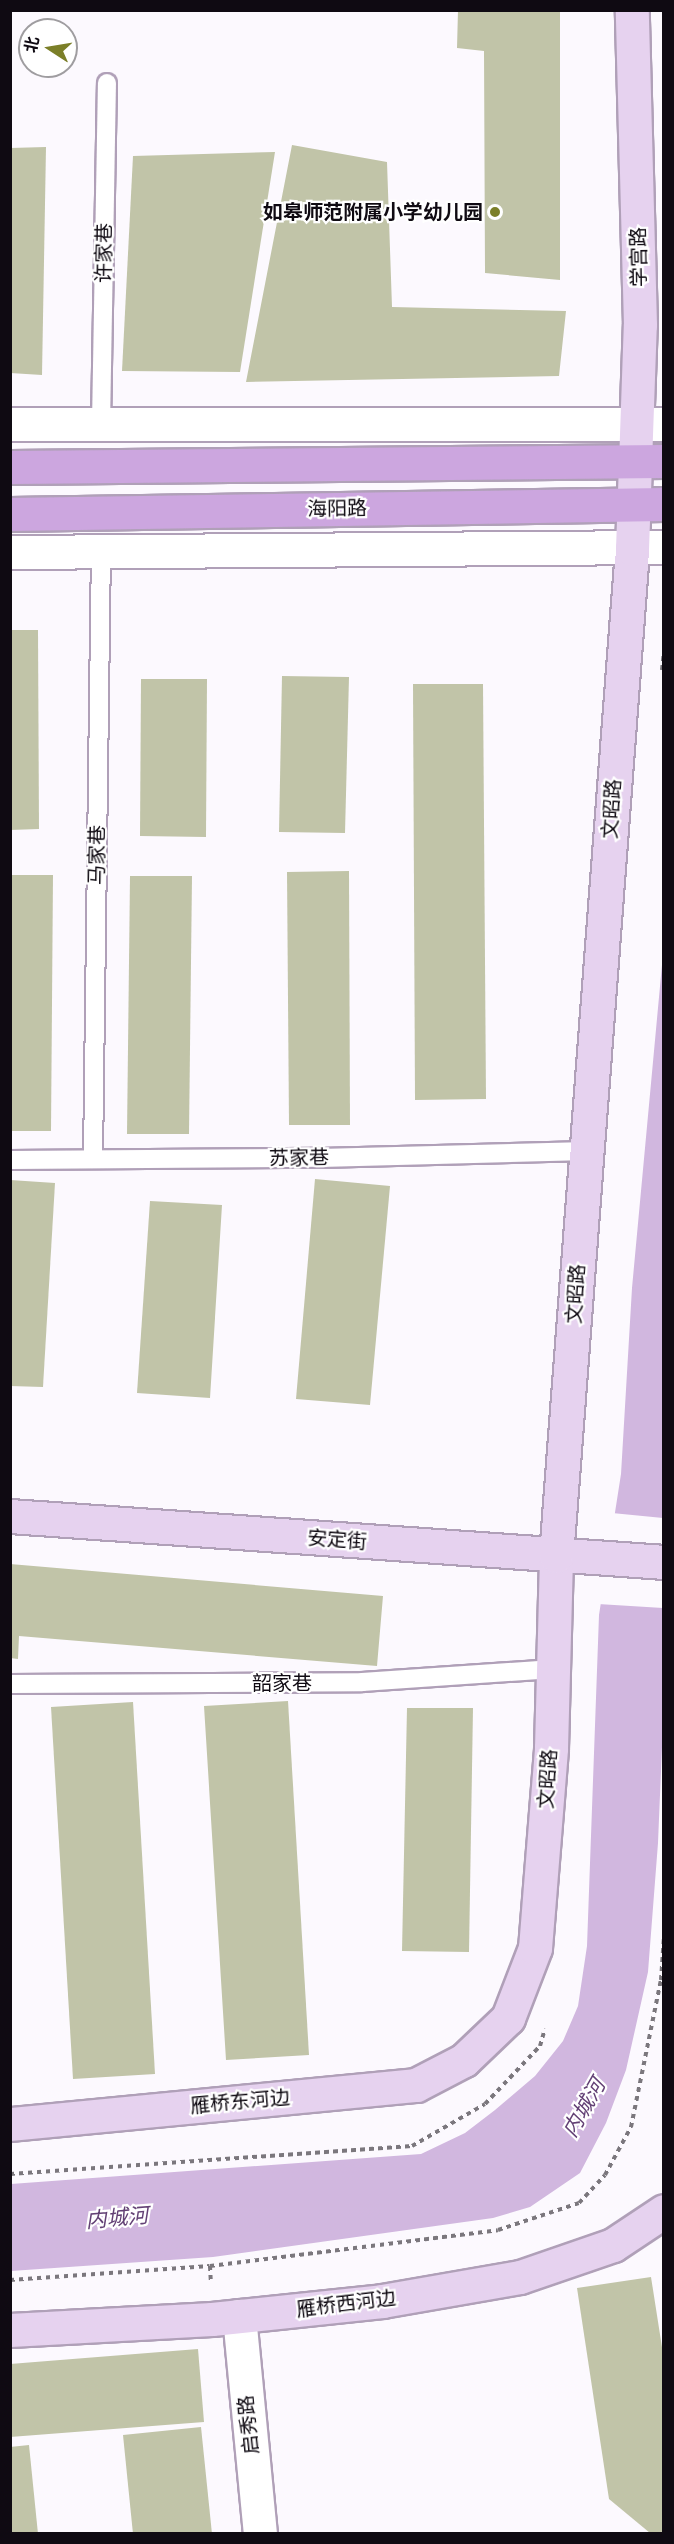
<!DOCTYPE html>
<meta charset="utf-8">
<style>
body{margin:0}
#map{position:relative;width:674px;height:2544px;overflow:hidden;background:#fcf9fe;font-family:"Fira Sans Condensed","Noto Sans SC",sans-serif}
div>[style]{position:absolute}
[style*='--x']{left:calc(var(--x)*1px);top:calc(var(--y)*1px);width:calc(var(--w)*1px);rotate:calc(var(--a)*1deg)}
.water>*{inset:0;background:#d1b7df}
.pier>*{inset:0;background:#fcf9fe}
.building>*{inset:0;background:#c1c4a8}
.path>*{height:4px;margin-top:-2px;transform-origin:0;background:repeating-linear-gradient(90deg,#7b777d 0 4.5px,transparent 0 9px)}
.roads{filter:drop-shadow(2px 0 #b0a0b8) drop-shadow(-2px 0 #b0a0b8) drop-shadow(0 2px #b0a0b8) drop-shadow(0 -2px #b0a0b8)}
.lane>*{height:18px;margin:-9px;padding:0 9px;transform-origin:9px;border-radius:9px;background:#fff}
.street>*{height:33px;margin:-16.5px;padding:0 16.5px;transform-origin:16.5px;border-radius:16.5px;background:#fff}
.secondary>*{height:33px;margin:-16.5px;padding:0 16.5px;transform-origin:16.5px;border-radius:16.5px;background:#e6d2ef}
.primary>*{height:33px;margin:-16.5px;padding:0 16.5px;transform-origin:16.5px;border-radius:16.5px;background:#cca6df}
.dots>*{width:16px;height:16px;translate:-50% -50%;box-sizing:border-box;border:3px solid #fff;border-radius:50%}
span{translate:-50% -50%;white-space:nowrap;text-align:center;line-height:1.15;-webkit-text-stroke:4.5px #fff;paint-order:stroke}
.poi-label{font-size:20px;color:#0f0a12;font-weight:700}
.right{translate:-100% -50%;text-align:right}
.street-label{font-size:20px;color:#0f0a12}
.water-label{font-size:21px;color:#634175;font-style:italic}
.frame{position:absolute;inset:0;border:12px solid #0f0a12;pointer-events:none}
.north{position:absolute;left:18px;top:18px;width:60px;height:60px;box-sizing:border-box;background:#fff;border:2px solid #9f9da0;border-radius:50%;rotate:282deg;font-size:16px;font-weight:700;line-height:24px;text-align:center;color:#0f0a12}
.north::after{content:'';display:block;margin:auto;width:21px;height:27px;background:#7b7f28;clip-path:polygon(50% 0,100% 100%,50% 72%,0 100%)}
</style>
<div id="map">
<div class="water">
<i style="clip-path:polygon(663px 954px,664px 1699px,658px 1843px,648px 1972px,626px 2070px,606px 2123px,580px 2173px,530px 2207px,493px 2218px,213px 2257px,11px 2271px,11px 2184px,421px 2154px,465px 2133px,495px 2110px,535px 2076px,563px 2041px,578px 2006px,587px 1946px,599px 1615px,621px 1474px,632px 1288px)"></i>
</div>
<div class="pier">
<i style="clip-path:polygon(612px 1513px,663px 1518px,663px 1608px,598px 1604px)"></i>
</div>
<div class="building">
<i style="clip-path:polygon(458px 10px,560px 10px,560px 280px,485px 273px,484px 51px,457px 48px)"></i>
<i style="clip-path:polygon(292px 145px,387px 162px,392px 307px,566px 311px,559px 376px,246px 382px)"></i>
<i style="clip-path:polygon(46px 147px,42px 375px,10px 373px,10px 148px)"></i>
<i style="clip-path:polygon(275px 152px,240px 372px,122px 371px,133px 156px)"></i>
<i style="clip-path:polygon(10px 630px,38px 630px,39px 829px,10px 830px)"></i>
<i style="clip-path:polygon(282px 676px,349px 677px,345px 833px,279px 832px)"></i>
<i style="clip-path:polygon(141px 679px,207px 679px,206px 837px,140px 836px)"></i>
<i style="clip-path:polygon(413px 684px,483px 684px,486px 1099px,415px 1100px)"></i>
<i style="clip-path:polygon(349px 871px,350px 1125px,289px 1125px,287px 872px)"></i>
<i style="clip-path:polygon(10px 875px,53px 875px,51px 1131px,10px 1131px)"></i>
<i style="clip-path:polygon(130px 876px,192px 876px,189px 1134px,127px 1134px)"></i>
<i style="clip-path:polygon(315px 1179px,390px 1186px,370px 1405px,296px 1399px)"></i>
<i style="clip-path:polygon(10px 1180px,55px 1183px,43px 1387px,10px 1386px)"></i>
<i style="clip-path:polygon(150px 1201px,222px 1205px,210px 1398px,137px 1393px)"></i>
<i style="clip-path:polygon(10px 1564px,383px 1596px,377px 1666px,19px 1636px,18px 1659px,10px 1658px)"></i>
<i style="clip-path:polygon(288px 1701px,309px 2055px,226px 2060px,204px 1706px)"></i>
<i style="clip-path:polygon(133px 1702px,155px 2074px,73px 2079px,51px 1707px)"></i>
<i style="clip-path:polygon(407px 1708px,473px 1708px,469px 1952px,402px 1951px)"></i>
<i style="clip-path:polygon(651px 2277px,664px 2360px,664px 2533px,650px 2533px,609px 2499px,577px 2288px)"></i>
<i style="clip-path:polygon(198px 2349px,204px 2422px,10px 2437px,10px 2364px)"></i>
<i style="clip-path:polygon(201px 2427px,212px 2534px,133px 2534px,123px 2435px)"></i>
<i style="clip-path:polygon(29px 2445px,38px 2534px,10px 2534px,10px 2447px)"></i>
</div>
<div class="path">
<i style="--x:662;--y:670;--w:18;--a:-84"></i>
<i style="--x:10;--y:2174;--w:403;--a:-4"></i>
<i style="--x:412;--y:2146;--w:84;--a:-29.9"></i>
<i style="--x:485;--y:2104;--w:80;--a:-46.5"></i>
<i style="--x:540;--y:2046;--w:18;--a:-74"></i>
<i style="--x:210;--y:2266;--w:290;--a:-7.1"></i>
<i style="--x:498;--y:2230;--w:85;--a:-18.4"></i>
<i style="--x:579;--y:2203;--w:38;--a:-47"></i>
<i style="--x:605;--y:2175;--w:55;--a:-61.6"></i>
<i style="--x:631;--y:2127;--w:150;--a:-78.5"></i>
<i style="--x:661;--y:1980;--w:44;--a:-86.1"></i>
<i style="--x:10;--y:2280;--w:200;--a:-4"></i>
<i style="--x:210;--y:2266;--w:18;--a:87"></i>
</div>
<div class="roads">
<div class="lane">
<i style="--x:101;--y:424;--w:341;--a:-89"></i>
<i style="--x:93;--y:1159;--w:608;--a:-89.25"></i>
<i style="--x:10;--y:1160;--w:310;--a:-0.4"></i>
<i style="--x:320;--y:1158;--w:267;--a:-1.5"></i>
<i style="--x:10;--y:1684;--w:352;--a:-0.3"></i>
<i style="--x:362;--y:1682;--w:192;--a:-3.9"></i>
</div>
<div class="street">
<i style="--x:10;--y:424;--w:654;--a:0"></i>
<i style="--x:10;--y:552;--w:654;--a:-0.44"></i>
<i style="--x:239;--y:2316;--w:219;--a:84.5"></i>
</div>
<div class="secondary">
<i style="--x:10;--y:1516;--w:656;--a:4.02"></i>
<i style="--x:10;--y:2124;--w:408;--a:-5.5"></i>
<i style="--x:416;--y:2085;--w:54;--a:-27.5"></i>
<i style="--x:464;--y:2060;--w:61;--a:-43.7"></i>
<i style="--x:508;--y:2018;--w:75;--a:-68.9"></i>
<i style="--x:535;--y:1948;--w:201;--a:-85.4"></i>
<i style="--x:551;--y:1748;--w:192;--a:-88.5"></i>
<i style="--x:556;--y:1556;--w:1010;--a:-85.68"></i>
<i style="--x:632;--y:549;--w:224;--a:-88"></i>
<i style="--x:640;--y:325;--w:315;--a:-91.5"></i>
<i style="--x:10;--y:2330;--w:202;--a:-3.1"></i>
<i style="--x:212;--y:2319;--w:171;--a:-6"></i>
<i style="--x:382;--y:2301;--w:140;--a:-9.9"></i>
<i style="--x:520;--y:2277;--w:98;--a:-19"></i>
<i style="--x:613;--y:2245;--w:61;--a:-33.7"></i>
</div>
<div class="primary">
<i style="--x:10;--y:467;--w:654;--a:-0.53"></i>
<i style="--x:10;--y:514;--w:654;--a:-0.88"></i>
</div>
</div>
<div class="dots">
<i style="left:495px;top:212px;background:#7b7f28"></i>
</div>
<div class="poi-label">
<span class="right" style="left:483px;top:212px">如皋师范附属小学幼儿园</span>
</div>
<div class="street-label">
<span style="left:104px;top:253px;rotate:-89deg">许家巷</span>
<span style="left:639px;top:257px;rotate:-91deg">学宫路</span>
<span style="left:337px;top:509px;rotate:-1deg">海阳路</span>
<span style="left:612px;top:809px;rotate:-86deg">文昭路</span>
<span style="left:97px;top:855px;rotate:-89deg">马家巷</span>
<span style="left:299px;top:1158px;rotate:-1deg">苏家巷</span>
<span style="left:576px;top:1294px;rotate:-86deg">文昭路</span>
<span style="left:337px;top:1540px;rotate:4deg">安定街</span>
<span style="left:282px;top:1683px">韶家巷</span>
<span style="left:548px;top:1779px;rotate:-86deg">文昭路</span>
<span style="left:240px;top:2102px;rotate:-5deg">雁桥东河边</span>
<span style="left:346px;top:2304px;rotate:-7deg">雁桥西河边</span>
<span style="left:249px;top:2425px;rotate:-96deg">启秀路</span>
</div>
<div class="water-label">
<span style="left:584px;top:2108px;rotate:-60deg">内城河</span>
<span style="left:117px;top:2218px;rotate:-5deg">内城河</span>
</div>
<div class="frame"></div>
<div class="north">北</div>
</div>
